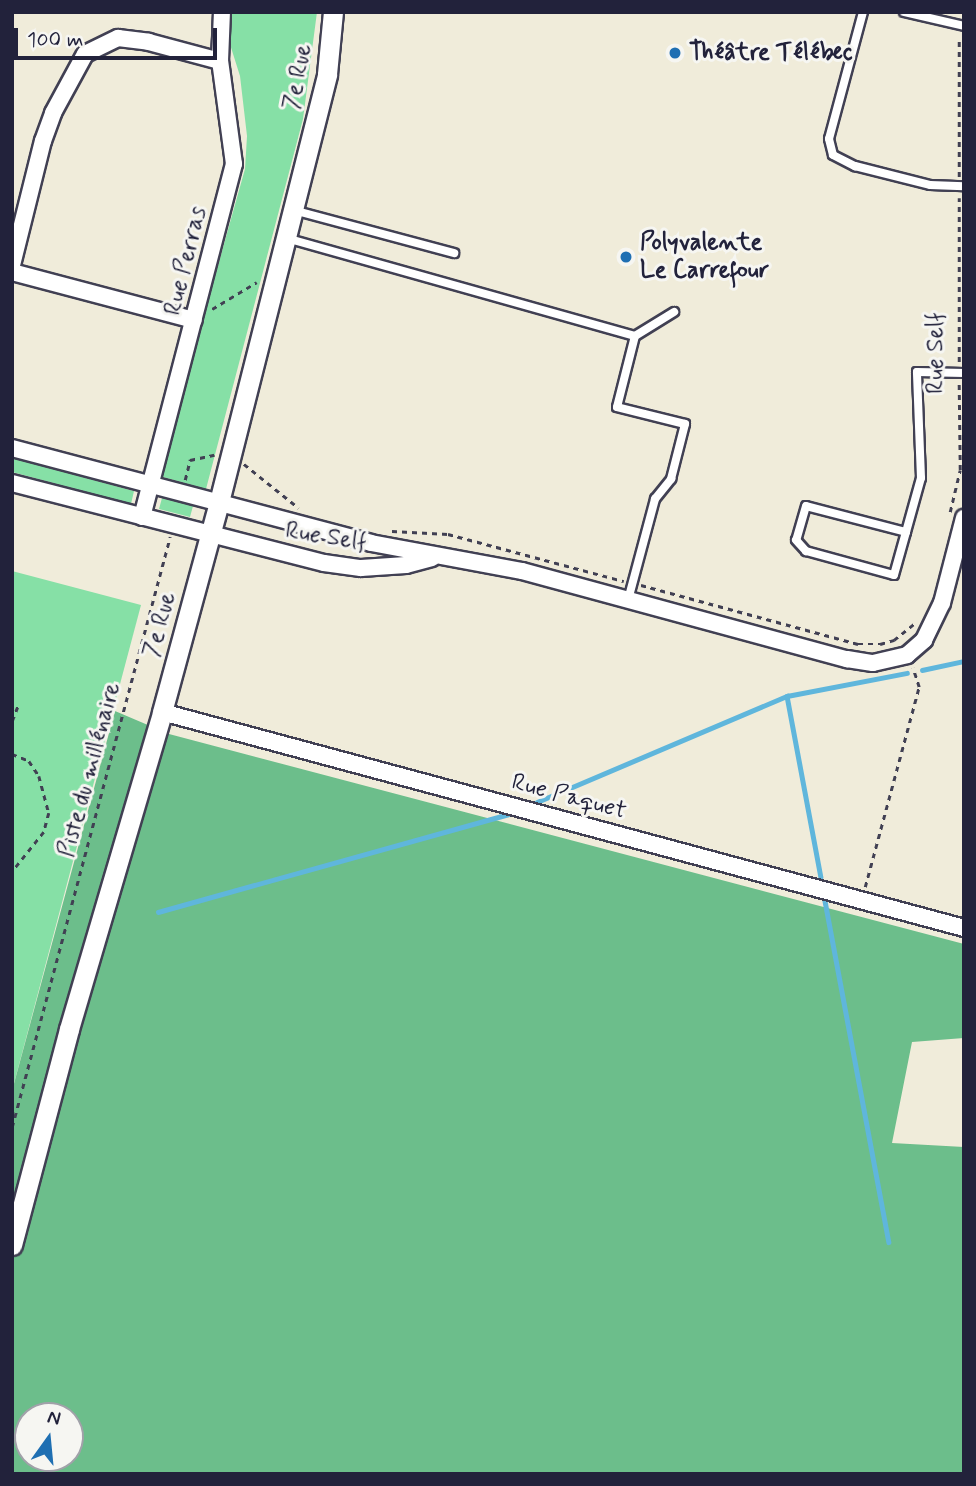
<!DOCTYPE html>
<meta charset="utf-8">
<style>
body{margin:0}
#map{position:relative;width:976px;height:1486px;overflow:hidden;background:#f0ecda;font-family:Mynerve,sans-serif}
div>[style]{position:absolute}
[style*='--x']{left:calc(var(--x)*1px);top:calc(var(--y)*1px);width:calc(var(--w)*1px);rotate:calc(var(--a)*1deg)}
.green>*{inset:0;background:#86e0a6}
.forest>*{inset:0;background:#6cbe8b}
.stream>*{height:4.5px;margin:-2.25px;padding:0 2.25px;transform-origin:2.25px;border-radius:2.25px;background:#5fb6dc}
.path>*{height:2.5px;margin-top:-1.25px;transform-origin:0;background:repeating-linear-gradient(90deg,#414053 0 5px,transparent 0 10px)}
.roads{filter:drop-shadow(2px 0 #414053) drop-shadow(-2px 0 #414053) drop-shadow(0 2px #414053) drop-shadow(0 -2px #414053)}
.service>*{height:8px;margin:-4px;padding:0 4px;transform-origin:4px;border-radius:4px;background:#fff}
.minor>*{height:16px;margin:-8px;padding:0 8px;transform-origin:8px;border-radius:8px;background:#fff}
.tertiary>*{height:19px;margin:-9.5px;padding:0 9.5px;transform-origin:9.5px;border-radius:9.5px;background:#fff}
.dots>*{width:19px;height:19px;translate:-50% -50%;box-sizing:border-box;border:4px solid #f6f6f2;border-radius:50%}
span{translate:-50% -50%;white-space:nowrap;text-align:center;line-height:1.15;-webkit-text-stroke:6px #f6f6f2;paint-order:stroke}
.poi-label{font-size:24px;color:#22223b;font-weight:700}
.left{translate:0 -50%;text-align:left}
.street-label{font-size:24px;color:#22223b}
.frame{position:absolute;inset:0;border:14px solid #22223b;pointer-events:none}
.north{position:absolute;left:14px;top:1402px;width:70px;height:70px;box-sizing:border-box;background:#f6f6f2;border:2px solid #a1a1a9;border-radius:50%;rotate:15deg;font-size:19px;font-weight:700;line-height:28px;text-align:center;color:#22223b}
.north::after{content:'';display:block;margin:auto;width:24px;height:32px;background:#1f6fb2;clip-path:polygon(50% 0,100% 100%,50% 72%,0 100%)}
.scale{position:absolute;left:14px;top:28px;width:203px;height:32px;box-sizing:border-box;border:4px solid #22223b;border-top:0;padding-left:9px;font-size:21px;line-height:24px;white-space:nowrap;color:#22223b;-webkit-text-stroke:5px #f6f6f2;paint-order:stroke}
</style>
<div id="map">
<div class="green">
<i style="clip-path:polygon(231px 12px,317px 12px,303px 119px,206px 489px,159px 476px,245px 169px,247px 136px,240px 76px,228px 38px)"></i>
<i style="clip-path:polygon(12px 458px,134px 491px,131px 504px,12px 472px)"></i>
<i style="clip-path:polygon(162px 498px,193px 506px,190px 517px,159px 509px)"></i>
<i style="clip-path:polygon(12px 571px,141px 605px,12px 1091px)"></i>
</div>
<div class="forest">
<i style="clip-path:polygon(evenodd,115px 711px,169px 734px,964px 944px,964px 1038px,912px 1042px,892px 1143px,964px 1147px,964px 1474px,12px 1474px,12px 1091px,115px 711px,28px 1416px,70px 1416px,70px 1458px,28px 1458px,28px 1416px)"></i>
</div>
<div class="stream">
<i style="--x:922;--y:670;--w:43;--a:-12.1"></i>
<i style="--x:787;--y:696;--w:184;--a:79.4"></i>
<i style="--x:537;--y:802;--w:272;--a:-23"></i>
<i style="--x:787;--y:696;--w:122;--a:-10.9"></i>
<i style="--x:825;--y:901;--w:347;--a:79.4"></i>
<i style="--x:158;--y:912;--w:363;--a:-15.6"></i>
</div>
<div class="path">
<i style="--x:959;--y:177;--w:140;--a:-90"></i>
<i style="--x:212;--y:309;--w:52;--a:-31"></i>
<i style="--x:959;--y:362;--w:164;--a:-90"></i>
<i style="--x:244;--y:464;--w:70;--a:38.7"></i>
<i style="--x:185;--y:480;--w:21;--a:-76"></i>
<i style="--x:190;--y:460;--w:25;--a:-12"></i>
<i style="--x:950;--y:512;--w:43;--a:-76.6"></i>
<i style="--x:960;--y:470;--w:87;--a:-90.7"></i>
<i style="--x:392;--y:531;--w:56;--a:3.1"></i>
<i style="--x:448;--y:534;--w:182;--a:15"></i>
<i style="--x:641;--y:585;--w:225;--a:15.2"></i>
<i style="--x:858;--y:644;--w:22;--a:0"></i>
<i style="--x:880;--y:644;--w:15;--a:-16"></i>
<i style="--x:894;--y:640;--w:26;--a:-39"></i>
<i style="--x:12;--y:721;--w:19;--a:-69"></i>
<i style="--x:12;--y:754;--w:18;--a:22"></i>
<i style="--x:29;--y:761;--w:18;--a:56"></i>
<i style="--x:39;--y:776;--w:38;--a:75"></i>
<i style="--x:49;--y:813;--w:20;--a:105"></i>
<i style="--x:44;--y:832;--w:51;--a:128.7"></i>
<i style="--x:865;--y:887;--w:207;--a:-74.9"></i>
<i style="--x:919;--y:687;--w:20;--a:-108"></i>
<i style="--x:12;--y:1127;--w:611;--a:-75.01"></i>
</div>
<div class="roads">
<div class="service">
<i style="--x:863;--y:12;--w:131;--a:105"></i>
<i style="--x:829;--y:139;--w:16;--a:76"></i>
<i style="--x:833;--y:155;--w:25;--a:27"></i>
<i style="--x:855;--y:166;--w:77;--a:14.2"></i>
<i style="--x:930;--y:185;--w:34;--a:2"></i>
<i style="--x:904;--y:12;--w:62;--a:13.1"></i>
<i style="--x:293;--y:210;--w:167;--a:15"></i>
<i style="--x:286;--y:238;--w:362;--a:15.7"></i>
<i style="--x:635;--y:336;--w:46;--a:-31.6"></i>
<i style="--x:906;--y:532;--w:103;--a:-165.4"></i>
<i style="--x:806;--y:506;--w:35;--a:106"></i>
<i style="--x:796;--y:540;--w:15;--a:48"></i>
<i style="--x:806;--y:551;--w:91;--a:15.3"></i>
<i style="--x:894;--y:575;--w:45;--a:-74.4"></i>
<i style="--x:906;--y:532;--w:56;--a:-74.5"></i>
<i style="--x:921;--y:478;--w:106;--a:-92.2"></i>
<i style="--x:917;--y:372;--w:47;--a:1.2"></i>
<i style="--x:628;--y:600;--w:105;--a:-75"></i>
<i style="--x:655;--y:499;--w:26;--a:-51"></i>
<i style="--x:671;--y:479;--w:57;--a:-75.7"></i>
<i style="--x:685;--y:424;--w:70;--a:-166"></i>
<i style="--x:617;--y:407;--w:73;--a:-75.8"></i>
</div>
<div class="minor">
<i style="--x:12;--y:265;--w:128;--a:-76"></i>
<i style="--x:43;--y:141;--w:30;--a:-70"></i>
<i style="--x:53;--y:113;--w:67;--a:-61.5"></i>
<i style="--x:85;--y:54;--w:37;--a:-26"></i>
<i style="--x:118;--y:38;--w:31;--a:7"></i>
<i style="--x:149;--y:42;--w:73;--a:15"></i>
<i style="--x:12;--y:272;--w:188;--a:14.8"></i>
<i style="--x:12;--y:448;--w:371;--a:14.8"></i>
<i style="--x:371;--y:543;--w:154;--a:10.5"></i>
<i style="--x:522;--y:571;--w:337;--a:15.2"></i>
<i style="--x:847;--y:659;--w:26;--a:9"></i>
<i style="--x:873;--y:663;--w:35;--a:-13"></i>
<i style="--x:907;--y:655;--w:23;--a:-41"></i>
<i style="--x:924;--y:640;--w:41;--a:-64.1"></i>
<i style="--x:942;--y:603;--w:88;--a:-75.5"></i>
<i style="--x:12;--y:483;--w:322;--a:14.4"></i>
<i style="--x:324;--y:563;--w:37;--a:8"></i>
<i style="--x:361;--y:568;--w:45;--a:-3.8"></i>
<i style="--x:406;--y:565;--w:27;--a:-15"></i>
<i style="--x:142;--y:517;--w:365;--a:-75.4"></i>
<i style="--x:234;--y:164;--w:104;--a:-97.7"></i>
<i style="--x:220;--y:61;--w:49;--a:-87.7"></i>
<i style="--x:162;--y:712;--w:831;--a:15.07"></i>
</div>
<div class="tertiary">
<i style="--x:12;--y:1245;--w:223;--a:-75.2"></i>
<i style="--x:69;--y:1029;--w:330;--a:-73.6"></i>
<i style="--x:162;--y:712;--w:218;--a:-74.8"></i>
<i style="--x:219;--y:502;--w:441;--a:-75.8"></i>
<i style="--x:327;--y:74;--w:62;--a:-84.5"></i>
</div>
</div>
<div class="dots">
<i style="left:675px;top:53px;background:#1f6fb2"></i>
<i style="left:626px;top:257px;background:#1f6fb2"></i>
</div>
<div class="poi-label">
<span class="left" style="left:689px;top:53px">Théâtre Télébec</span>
<span class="left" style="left:640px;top:257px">Polyvalente<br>Le Carrefour</span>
</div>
<div class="street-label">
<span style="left:298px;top:77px;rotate:-79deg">7e Rue</span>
<span style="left:186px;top:261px;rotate:-76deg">Rue Perras</span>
<span style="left:936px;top:353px;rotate:-90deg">Rue Self</span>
<span style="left:326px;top:537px;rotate:9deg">Rue Self</span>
<span style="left:160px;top:625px;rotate:-75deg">7e Rue</span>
<span style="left:90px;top:770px;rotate:-75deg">Piste du millénaire</span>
<span style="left:569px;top:797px;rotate:15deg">Rue Paquet</span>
</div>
<div class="frame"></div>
<div class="north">N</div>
<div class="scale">100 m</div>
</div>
